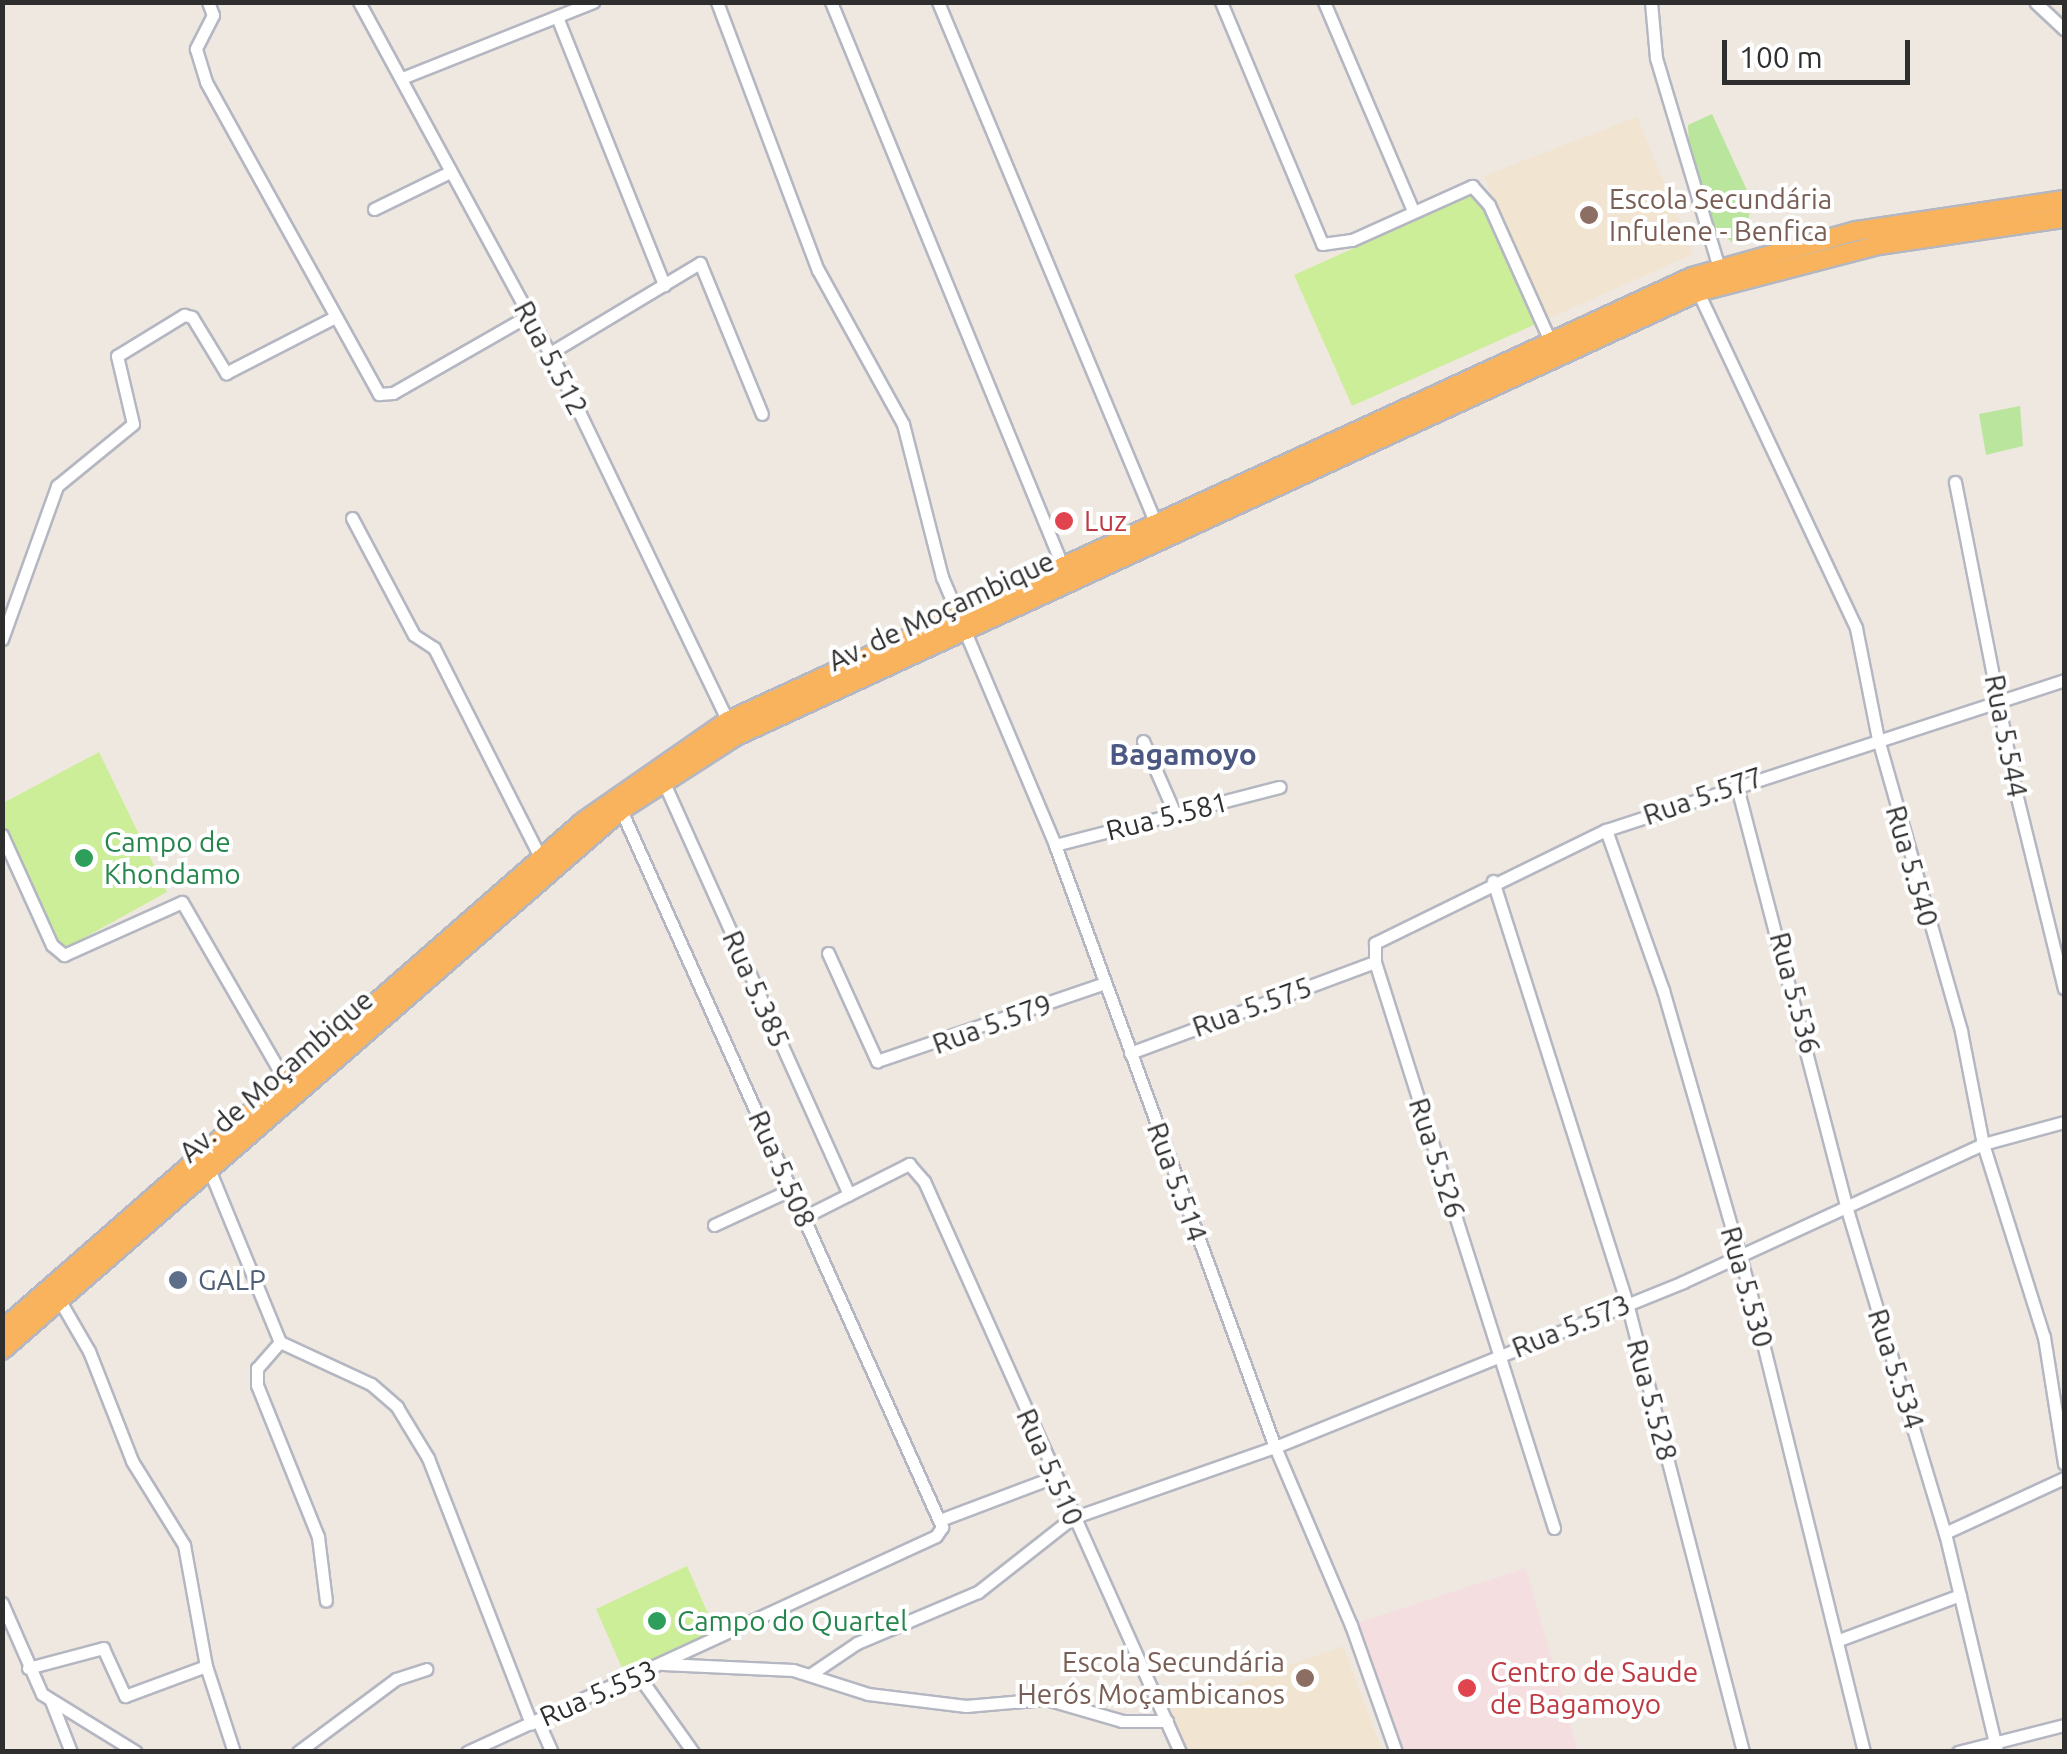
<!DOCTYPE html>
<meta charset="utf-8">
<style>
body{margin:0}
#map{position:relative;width:2067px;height:1754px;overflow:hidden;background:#efe8e0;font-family:Ubuntu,sans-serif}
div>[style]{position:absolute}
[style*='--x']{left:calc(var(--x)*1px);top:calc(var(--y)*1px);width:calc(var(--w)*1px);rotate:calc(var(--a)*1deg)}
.education>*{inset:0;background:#f1e4d0}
.medical>*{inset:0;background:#f5dee0}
.green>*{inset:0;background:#b9e69c}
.pitch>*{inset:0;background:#cdee98}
.roads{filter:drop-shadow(2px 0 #b4b7c1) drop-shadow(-2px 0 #b4b7c1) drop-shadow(0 2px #b4b7c1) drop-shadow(0 -2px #b4b7c1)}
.minor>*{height:11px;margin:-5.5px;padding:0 5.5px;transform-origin:5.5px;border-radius:5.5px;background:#fff}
.trunk>*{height:18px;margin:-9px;padding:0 9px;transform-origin:9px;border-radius:9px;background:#fab35d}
.dots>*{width:28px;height:28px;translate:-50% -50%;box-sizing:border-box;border:5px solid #fff;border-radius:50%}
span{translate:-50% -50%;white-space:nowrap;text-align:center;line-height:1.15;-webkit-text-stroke:8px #fff;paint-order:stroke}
.education-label{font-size:28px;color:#785e54}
.left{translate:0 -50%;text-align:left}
.right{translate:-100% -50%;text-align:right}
.street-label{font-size:28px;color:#2e2e2e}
.health-label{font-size:28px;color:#be3a42}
.leisure-label{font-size:28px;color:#27864d}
.service-label{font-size:28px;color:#4e5e75}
.neighbourhood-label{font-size:30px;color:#4c5881;font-weight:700}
.frame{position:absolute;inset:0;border:5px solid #2e2e2e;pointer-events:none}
.scale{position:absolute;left:1722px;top:40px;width:188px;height:45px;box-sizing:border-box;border:5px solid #2e2e2e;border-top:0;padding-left:12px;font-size:30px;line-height:35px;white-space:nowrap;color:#2e2e2e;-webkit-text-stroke:8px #fff;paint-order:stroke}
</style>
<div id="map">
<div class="education">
<i style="clip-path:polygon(1637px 117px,1693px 254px,1545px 320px,1484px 176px)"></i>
<i style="clip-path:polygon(1343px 1646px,1382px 1751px,1185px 1751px,1167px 1709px)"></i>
</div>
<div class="medical">
<i style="clip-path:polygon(1526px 1568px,1578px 1751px,1398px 1751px,1351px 1625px)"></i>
</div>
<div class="green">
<i style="clip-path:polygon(1712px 114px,1751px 199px,1747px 235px,1734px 244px,1713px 225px,1699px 194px,1689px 145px,1688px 125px)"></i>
<i style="clip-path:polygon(2020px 406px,2023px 446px,1986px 455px,1979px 414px)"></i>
</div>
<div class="pitch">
<i style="clip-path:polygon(1476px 193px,1536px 324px,1352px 406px,1294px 275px)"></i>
<i style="clip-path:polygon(99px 752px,167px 892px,62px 950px,3px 825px,3px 803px)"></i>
<i style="clip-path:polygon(687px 1566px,717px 1634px,625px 1675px,596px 1609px)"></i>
</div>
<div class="roads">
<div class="minor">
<i style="--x:208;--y:2;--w:14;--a:69"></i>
<i style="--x:213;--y:15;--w:38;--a:117"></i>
<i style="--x:196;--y:49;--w:34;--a:73"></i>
<i style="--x:206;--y:82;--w:357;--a:61"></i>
<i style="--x:379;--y:394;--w:14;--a:-4"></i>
<i style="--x:393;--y:393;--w:157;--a:-29.8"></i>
<i style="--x:359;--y:2;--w:414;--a:61.5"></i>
<i style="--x:557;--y:366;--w:394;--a:64.3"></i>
<i style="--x:717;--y:2;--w:286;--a:69.4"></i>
<i style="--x:818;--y:270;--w:176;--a:61.1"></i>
<i style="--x:903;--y:424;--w:158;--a:75.7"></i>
<i style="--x:942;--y:577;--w:291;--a:67.1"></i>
<i style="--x:1055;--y:845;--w:641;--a:69.93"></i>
<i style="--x:1275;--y:1447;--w:194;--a:66.9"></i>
<i style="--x:1351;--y:1625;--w:135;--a:70.5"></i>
<i style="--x:831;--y:2;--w:609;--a:67.69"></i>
<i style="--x:938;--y:2;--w:566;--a:67.33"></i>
<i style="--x:1221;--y:2;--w:262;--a:67.3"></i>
<i style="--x:1322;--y:244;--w:30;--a:-8"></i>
<i style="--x:1352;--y:240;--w:132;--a:-24.2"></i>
<i style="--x:1472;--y:186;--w:25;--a:48"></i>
<i style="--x:1489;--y:205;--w:149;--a:65.8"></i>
<i style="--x:1324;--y:2;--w:227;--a:66.9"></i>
<i style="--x:1651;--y:2;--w:56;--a:84.9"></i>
<i style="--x:1656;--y:58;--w:219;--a:73.3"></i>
<i style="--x:2036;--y:3;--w:38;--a:43"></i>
<i style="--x:557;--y:17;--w:289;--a:68.2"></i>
<i style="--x:402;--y:78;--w:206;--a:-21.7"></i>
<i style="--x:374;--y:209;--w:85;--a:-26"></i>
<i style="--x:1698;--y:292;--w:371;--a:64.8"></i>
<i style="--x:1856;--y:628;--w:113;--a:78.8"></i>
<i style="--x:1878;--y:739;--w:304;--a:74.1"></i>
<i style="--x:1961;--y:1031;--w:115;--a:79"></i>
<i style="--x:1983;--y:1144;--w:202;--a:72.5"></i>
<i style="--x:2044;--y:1337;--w:128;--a:81"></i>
<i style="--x:550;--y:353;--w:175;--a:-31"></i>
<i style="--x:700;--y:263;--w:163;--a:67.7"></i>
<i style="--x:1955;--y:482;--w:313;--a:78.9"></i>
<i style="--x:2015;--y:789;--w:205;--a:76.2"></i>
<i style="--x:352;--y:518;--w:132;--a:62.1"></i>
<i style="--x:414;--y:635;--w:24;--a:33"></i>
<i style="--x:434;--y:648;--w:237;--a:63.1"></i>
<i style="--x:2;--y:639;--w:163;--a:-70.2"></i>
<i style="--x:57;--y:486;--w:98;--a:-39.2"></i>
<i style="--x:133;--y:424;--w:70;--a:-103.2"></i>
<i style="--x:117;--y:356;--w:79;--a:-31.5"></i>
<i style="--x:184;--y:315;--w:8;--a:14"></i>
<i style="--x:192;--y:317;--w:66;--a:58.7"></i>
<i style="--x:226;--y:373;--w:123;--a:-27.2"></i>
<i style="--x:1143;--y:741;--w:80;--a:66.3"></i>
<i style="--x:664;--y:783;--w:451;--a:65.8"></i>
<i style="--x:1736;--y:783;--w:437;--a:75.4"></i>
<i style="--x:1846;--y:1206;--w:342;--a:73.2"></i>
<i style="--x:1945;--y:1533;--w:225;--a:76.6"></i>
<i style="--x:1606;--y:830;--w:170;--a:70.4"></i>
<i style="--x:1663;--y:990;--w:309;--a:73.9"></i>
<i style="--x:1749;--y:1287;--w:479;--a:76.1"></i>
<i style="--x:2;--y:835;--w:121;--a:65.6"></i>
<i style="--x:52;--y:945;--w:16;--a:40"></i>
<i style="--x:64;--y:955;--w:129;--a:-24.2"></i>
<i style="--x:182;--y:902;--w:208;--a:60"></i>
<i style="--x:1055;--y:845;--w:232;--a:-14.5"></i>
<i style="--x:1493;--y:881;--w:443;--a:72.4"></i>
<i style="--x:1627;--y:1303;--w:464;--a:75.5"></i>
<i style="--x:828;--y:953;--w:119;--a:65.6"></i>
<i style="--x:877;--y:1061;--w:241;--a:-18.9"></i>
<i style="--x:1130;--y:1053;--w:261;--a:-20.4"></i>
<i style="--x:209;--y:1169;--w:187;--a:67.7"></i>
<i style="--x:280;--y:1342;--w:100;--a:24.8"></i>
<i style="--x:371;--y:1384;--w:35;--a:41"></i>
<i style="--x:397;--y:1407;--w:60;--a:58.7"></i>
<i style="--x:428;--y:1458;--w:285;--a:68.8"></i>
<i style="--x:804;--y:1217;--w:118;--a:-26.8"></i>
<i style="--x:909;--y:1164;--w:23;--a:49"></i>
<i style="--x:924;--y:1181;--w:626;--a:65.85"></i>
<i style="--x:714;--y:1225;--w:86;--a:-24.8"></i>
<i style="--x:60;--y:1301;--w:58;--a:59.9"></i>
<i style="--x:89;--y:1351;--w:118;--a:68.6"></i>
<i style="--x:132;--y:1461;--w:99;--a:58.2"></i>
<i style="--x:184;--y:1545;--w:123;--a:79.7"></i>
<i style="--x:206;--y:1666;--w:90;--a:72"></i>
<i style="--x:280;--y:1342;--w:35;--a:131"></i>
<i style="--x:257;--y:1368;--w:17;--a:90"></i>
<i style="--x:257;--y:1385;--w:164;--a:68.1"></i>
<i style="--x:318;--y:1537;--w:64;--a:82.9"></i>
<i style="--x:940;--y:1520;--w:122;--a:-20.7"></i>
<i style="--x:1554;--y:1528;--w:594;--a:-107.55"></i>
<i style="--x:1375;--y:962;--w:19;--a:-90"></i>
<i style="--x:1375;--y:943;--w:257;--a:-26.1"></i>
<i style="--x:1606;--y:830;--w:482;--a:-18.1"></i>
<i style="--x:1945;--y:1533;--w:131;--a:-24.8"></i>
<i style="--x:2;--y:1603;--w:99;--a:66.3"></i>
<i style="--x:42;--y:1694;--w:110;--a:31.7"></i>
<i style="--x:1839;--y:1640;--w:129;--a:-20.4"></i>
<i style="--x:663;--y:1664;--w:130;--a:2.6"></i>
<i style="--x:793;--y:1670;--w:79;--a:17.7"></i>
<i style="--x:868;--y:1694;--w:99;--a:7"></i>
<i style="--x:966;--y:1706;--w:80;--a:-5"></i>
<i style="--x:1046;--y:1699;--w:79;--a:16.1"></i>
<i style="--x:1122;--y:1721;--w:45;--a:0"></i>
<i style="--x:28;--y:1668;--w:78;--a:-14.9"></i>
<i style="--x:103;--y:1648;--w:53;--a:65.4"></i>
<i style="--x:125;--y:1696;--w:86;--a:-20.3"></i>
<i style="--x:811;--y:1674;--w:55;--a:-34"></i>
<i style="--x:857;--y:1643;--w:131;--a:-22.9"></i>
<i style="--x:978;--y:1592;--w:120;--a:-38.2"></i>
<i style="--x:1072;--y:1518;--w:215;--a:-19.3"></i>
<i style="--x:1275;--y:1447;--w:440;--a:-22"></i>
<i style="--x:1683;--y:1282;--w:330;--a:-24.7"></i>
<i style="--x:1983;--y:1144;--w:84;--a:-15.2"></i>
<i style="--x:638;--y:1675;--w:95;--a:54.5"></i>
<i style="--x:51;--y:1701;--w:55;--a:68.6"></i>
<i style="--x:538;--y:1721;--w:34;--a:66"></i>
<i style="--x:298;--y:1752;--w:122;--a:-36.7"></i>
<i style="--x:396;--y:1679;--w:32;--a:-18"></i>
<i style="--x:467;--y:1752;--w:516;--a:-24.73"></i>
<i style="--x:936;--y:1536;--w:11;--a:-56"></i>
<i style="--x:942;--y:1527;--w:786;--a:-114.12"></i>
<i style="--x:1958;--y:1752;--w:109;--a:-14.3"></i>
</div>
<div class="trunk">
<i style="--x:2;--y:1330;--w:773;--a:-41.17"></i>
<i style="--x:584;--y:821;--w:175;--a:-34.8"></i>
<i style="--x:728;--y:721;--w:1061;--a:-24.73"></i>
<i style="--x:1692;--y:277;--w:170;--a:-15.7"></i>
<i style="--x:1856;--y:231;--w:210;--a:-8.5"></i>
<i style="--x:2;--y:1350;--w:821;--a:-41.1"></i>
<i style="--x:621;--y:810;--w:137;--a:-32.8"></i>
<i style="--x:736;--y:736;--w:1060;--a:-24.78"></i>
<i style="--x:1698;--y:292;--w:187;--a:-14.6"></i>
<i style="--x:1879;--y:245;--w:187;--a:-8.3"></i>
</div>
</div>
<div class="dots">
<i style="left:1589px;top:215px;background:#8d6e63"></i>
<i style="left:1064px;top:521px;background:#e0444e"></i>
<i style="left:84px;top:858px;background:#2e9e5b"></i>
<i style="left:178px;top:1280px;background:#5c6f8a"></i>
<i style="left:657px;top:1621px;background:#2e9e5b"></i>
<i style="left:1305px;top:1678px;background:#8d6e63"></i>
<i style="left:1467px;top:1688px;background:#e0444e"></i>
</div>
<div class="education-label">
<span class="left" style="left:1609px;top:215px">Escola Secundária<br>Infulene - Benfica</span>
<span class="right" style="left:1285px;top:1678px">Escola Secundária<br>Herós Moçambicanos</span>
</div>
<div class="street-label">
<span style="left:551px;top:358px;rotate:62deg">Rua 5.512</span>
<span style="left:941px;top:611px;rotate:-25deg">Av. de Moçambique</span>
<span style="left:2006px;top:736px;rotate:79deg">Rua 5.544</span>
<span style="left:1703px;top:796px;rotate:-19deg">Rua 5.577</span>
<span style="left:1167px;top:816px;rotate:-14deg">Rua 5.581</span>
<span style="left:1912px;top:866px;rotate:74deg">Rua 5.540</span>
<span style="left:756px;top:989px;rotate:66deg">Rua 5.385</span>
<span style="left:1795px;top:993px;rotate:75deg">Rua 5.536</span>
<span style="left:1252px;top:1007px;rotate:-20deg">Rua 5.575</span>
<span style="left:992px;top:1024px;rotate:-20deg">Rua 5.579</span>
<span style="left:276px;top:1076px;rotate:-41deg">Av. de Moçambique</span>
<span style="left:1437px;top:1158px;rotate:72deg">Rua 5.526</span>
<span style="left:782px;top:1169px;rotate:66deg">Rua 5.508</span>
<span style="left:1177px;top:1182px;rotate:70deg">Rua 5.514</span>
<span style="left:1747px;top:1287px;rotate:74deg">Rua 5.530</span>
<span style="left:1571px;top:1326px;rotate:-22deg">Rua 5.573</span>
<span style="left:1896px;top:1369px;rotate:72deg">Rua 5.534</span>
<span style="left:1652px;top:1400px;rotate:75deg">Rua 5.528</span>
<span style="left:1050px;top:1467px;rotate:66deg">Rua 5.510</span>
<span style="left:598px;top:1693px;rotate:-24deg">Rua 5.553</span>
</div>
<div class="health-label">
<span class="left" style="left:1084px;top:521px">Luz</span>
<span class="left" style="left:1490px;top:1688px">Centro de Saude<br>de Bagamoyo</span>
</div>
<div class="leisure-label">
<span class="left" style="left:104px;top:858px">Campo de<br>Khondamo</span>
<span class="left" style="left:677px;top:1621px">Campo do Quartel</span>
</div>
<div class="service-label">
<span class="left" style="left:198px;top:1280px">GALP</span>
</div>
<div class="neighbourhood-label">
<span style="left:1183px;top:754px">Bagamoyo</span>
</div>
<div class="frame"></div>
<div class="scale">100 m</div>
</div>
